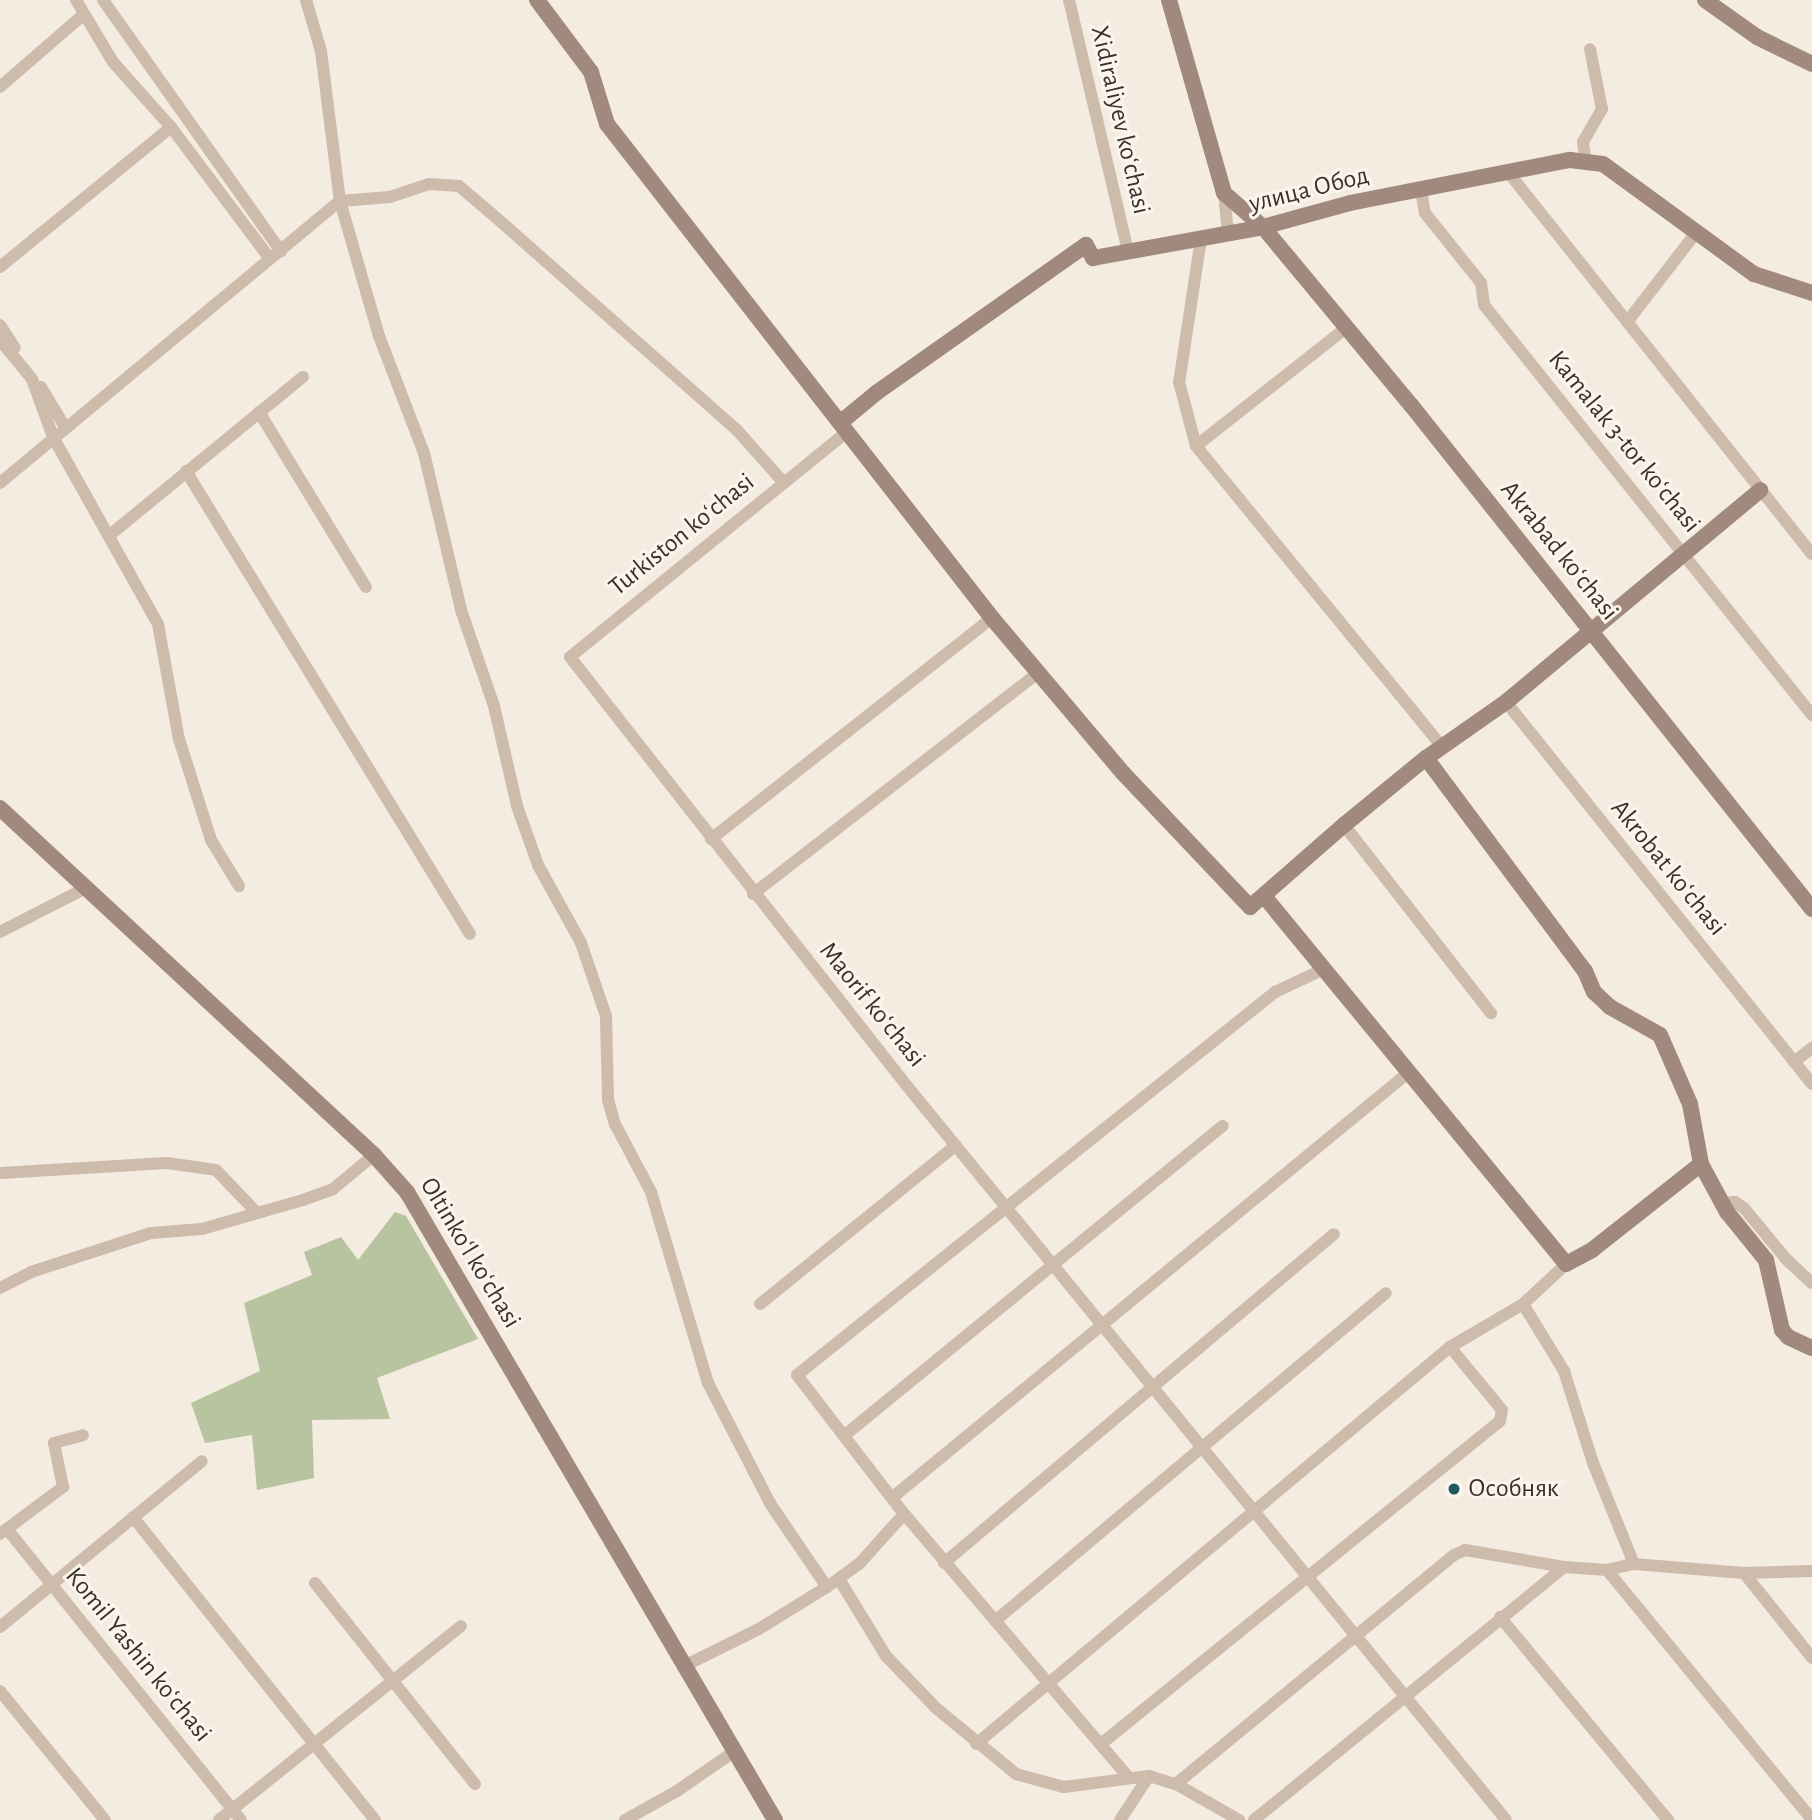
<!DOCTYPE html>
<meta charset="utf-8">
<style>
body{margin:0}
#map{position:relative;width:1812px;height:1820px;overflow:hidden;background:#f4ebe1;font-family:"Alegreya Sans",sans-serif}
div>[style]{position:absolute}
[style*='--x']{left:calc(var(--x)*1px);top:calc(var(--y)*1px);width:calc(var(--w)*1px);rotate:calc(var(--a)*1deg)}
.green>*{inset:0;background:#b8c4a0}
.street>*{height:12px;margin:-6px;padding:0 6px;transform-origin:6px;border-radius:6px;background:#cdbbac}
.secondary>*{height:16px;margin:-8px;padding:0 8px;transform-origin:8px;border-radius:8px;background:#a18a7d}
.dots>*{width:19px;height:19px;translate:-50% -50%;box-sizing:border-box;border:4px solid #fbf5ee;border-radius:50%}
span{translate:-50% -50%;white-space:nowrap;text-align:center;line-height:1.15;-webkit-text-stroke:6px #fbf5ee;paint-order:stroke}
.street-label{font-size:26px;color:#3b302b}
.poi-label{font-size:26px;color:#3b302b}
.left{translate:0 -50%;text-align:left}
</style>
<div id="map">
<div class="green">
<i style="clip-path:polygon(395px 1212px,406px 1216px,478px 1339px,377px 1378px,390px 1419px,312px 1420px,314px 1478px,257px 1490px,252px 1435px,205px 1443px,191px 1403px,260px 1371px,244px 1303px,312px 1275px,304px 1252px,341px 1237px,358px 1260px)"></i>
</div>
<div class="street">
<i style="--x:76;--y:0;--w:72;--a:59.2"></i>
<i style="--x:113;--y:62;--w:87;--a:48.3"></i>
<i style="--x:171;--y:127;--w:165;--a:53.1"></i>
<i style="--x:103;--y:0;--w:308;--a:54.7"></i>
<i style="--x:306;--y:0;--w:53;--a:73.6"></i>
<i style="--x:321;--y:51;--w:151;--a:82.8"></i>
<i style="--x:340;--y:201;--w:141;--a:73.9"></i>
<i style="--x:379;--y:336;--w:125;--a:69"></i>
<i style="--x:424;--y:453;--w:161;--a:76.7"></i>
<i style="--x:461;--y:610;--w:102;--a:71"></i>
<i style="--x:494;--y:706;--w:103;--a:77"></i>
<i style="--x:517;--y:806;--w:63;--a:70.4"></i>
<i style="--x:538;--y:865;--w:89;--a:61.1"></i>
<i style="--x:581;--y:943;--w:77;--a:71.1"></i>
<i style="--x:606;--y:1016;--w:84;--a:88.6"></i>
<i style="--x:608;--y:1100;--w:25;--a:74"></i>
<i style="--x:615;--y:1124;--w:77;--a:62.1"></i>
<i style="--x:651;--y:1192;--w:199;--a:73.4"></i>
<i style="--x:708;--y:1383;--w:137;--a:62.7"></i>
<i style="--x:771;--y:1505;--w:99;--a:55.7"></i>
<i style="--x:1069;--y:0;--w:258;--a:76.8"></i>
<i style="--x:0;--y:87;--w:111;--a:-41"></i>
<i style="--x:1586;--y:162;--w:20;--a:-99"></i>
<i style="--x:1583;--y:142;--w:38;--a:-60"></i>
<i style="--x:1602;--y:109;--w:61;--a:-101.3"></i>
<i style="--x:1508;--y:172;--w:488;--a:51.5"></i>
<i style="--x:1421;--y:189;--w:24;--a:81"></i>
<i style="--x:1425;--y:213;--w:90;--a:51.3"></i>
<i style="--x:1481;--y:283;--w:22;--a:82"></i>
<i style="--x:1484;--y:305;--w:525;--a:51.34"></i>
<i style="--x:1224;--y:193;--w:41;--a:84.4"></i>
<i style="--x:1201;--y:239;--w:145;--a:98.7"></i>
<i style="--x:1179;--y:382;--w:66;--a:75.1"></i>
<i style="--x:1196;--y:446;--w:389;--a:50.7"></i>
<i style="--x:0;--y:267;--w:221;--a:-39.3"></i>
<i style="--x:1627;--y:322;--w:111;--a:-52.3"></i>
<i style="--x:0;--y:325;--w:27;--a:57"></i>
<i style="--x:0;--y:340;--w:50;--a:50.6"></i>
<i style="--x:32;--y:379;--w:62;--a:70.1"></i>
<i style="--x:53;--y:437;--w:214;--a:60.7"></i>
<i style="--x:158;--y:624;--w:117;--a:79.7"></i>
<i style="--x:179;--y:739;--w:106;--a:72.4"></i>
<i style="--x:211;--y:840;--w:54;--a:58.7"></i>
<i style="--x:41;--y:387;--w:47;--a:59"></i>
<i style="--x:259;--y:412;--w:205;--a:58.6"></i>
<i style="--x:848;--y:431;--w:358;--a:140.9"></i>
<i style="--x:570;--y:657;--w:546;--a:51.85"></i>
<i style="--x:907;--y:1086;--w:947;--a:50.78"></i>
<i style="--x:1196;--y:446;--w:192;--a:-38.2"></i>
<i style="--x:186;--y:471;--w:543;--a:58.48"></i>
<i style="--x:0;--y:483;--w:442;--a:-39.7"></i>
<i style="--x:340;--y:201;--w:50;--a:-4.6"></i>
<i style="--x:390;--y:197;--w:41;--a:-18.4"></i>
<i style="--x:429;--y:184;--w:30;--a:4"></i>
<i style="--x:459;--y:186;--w:43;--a:40.3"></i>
<i style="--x:492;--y:214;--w:325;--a:41.4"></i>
<i style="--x:736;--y:429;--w:71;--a:48.4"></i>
<i style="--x:111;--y:534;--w:248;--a:-39.3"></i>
<i style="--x:1506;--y:702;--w:489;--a:51.3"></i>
<i style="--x:1344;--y:825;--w:239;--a:52"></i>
<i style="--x:711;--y:839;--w:357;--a:-38.2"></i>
<i style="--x:753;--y:894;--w:361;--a:-37.8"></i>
<i style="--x:0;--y:932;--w:94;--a:-27.1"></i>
<i style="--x:1794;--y:1062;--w:23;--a:-38"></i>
<i style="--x:0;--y:1173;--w:167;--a:-3.4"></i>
<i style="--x:167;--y:1163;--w:49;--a:8.1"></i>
<i style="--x:216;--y:1170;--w:59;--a:46.4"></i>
<i style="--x:1722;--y:1203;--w:13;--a:-4"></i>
<i style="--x:1735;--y:1202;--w:11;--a:34"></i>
<i style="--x:1744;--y:1208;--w:66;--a:50.5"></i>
<i style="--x:1786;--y:1259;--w:35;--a:43"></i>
<i style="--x:0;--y:1288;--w:35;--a:-27"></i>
<i style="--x:31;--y:1272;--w:126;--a:-18"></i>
<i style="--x:151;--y:1233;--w:51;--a:-4.5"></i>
<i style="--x:202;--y:1229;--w:105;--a:-16"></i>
<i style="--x:303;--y:1200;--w:32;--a:-20"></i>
<i style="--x:333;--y:1189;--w:53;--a:-39.7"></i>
<i style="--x:760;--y:1304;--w:252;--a:-39"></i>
<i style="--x:1523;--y:1304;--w:79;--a:58.5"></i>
<i style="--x:1564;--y:1371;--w:96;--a:72.5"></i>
<i style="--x:1593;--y:1463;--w:109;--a:67.9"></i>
<i style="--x:845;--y:1435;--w:488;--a:-39.3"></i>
<i style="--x:893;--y:1497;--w:668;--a:-39.48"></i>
<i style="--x:133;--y:1517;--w:388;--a:51.4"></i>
<i style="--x:7;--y:1529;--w:373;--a:51.2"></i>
<i style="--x:0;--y:1534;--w:79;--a:-36.7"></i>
<i style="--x:63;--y:1487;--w:45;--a:-101.6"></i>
<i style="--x:54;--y:1443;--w:30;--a:-15"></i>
<i style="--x:944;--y:1563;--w:510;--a:-40.15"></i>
<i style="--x:1607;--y:1570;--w:323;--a:50.6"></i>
<i style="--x:1744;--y:1573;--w:109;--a:51.3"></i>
<i style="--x:839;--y:1579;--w:90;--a:58.6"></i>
<i style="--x:886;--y:1656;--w:72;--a:46.1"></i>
<i style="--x:936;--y:1708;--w:104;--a:39.5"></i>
<i style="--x:1016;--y:1774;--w:50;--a:15.2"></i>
<i style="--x:1064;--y:1787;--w:86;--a:-7.4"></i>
<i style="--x:1149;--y:1776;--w:28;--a:17"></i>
<i style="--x:1176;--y:1784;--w:73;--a:29.7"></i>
<i style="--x:315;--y:1583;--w:257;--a:51.5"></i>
<i style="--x:1500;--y:1617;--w:264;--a:50.4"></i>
<i style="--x:995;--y:1621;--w:510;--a:-39.99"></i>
<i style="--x:0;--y:1627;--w:261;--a:-39.4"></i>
<i style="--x:686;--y:1665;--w:81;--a:-26.3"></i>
<i style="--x:759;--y:1629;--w:80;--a:-31.7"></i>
<i style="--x:827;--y:1587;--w:39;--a:-36"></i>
<i style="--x:859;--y:1564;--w:67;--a:-48"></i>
<i style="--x:0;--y:1691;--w:166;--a:50.9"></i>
<i style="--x:976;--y:1744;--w:618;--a:-39.95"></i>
<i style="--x:1450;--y:1347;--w:85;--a:-30.5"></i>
<i style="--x:1523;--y:1304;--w:59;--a:-42.9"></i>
<i style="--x:1101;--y:1744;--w:513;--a:-38.99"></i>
<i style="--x:1500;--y:1421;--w:11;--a:-80"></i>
<i style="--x:1502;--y:1410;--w:82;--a:-129.5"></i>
<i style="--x:1129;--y:1778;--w:347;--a:-130.4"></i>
<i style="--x:904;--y:1514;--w:175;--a:-127.6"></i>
<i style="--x:797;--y:1375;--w:613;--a:-38.7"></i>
<i style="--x:1275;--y:992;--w:54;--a:-25.1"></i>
<i style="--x:1176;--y:1784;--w:360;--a:-39.5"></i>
<i style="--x:1454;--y:1555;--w:12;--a:-24"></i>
<i style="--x:1465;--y:1550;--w:100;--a:9.7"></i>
<i style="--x:219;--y:1820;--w:310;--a:-38.7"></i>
<i style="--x:625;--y:1820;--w:60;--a:-29.1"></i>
<i style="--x:677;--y:1791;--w:70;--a:-34.6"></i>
<i style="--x:1120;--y:1820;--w:53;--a:-56.6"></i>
<i style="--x:1254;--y:1820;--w:400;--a:-39.2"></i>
<i style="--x:1564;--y:1567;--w:43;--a:4"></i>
<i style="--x:1607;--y:1570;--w:28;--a:-13"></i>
<i style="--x:1634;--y:1564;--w:110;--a:4.7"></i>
<i style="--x:1744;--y:1573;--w:68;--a:-1.7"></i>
</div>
<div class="secondary">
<i style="--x:537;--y:0;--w:90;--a:53.1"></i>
<i style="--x:591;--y:72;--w:54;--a:72.9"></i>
<i style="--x:607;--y:124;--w:626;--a:52.07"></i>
<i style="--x:992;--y:618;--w:203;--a:49.8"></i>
<i style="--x:1123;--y:773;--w:185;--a:46.5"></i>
<i style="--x:1250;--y:907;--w:125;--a:-41.1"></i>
<i style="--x:1344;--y:825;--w:106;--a:-39.3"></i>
<i style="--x:1426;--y:758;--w:98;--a:-35"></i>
<i style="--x:1506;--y:702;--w:331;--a:-39.8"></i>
<i style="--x:1169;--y:0;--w:201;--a:74.1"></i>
<i style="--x:1224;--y:193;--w:52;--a:41.1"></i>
<i style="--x:1263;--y:227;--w:231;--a:50.3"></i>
<i style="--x:1411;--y:405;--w:644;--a:51.49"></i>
<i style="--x:1705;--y:0;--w:64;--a:35.4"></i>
<i style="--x:1757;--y:37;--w:61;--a:26.1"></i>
<i style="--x:841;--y:422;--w:45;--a:-39.6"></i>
<i style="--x:876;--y:393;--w:257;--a:-35.2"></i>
<i style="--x:1086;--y:245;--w:15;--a:62"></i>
<i style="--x:1093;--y:258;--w:173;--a:-10.3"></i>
<i style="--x:1263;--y:227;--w:90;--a:-15.4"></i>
<i style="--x:1350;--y:203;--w:224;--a:-11.1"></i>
<i style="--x:1570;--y:160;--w:33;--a:7"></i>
<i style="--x:1603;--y:164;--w:187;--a:36.1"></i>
<i style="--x:1754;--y:274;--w:61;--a:18.1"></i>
<i style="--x:1426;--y:758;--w:266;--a:53.3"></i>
<i style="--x:1585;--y:971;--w:23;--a:67"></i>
<i style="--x:1594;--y:992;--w:22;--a:43"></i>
<i style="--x:1610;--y:1007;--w:57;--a:29.2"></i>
<i style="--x:1660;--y:1035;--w:75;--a:66.5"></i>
<i style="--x:1690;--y:1104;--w:61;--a:79.6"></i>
<i style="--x:1701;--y:1164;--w:55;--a:61.6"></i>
<i style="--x:1727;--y:1212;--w:62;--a:50.9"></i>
<i style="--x:1766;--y:1260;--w:72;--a:77.1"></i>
<i style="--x:1782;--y:1330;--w:9;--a:49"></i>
<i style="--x:1788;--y:1337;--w:26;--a:25"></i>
<i style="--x:0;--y:808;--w:510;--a:42.86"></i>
<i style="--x:374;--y:1155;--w:50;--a:48.3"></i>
<i style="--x:407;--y:1192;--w:728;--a:59.63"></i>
<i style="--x:1264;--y:896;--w:476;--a:50.6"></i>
<i style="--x:1566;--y:1264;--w:30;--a:-28"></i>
<i style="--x:1592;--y:1250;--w:139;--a:-38.3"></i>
</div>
<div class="dots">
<i style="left:1454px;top:1489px;background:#1f5a5e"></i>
</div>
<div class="street-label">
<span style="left:1120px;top:120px;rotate:77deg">Xidiraliyev koʻchasi</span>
<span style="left:1309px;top:190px;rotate:-14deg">улица Обод</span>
<span style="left:1624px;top:442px;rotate:51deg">Kamalak 3-tor koʻchasi</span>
<span style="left:682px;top:535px;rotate:-39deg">Turkiston koʻchasi</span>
<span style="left:1559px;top:551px;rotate:51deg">Akrabad koʻchasi</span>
<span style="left:1668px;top:868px;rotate:51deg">Akrobat koʻchasi</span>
<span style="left:872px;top:1005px;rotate:51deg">Maorif koʻchasi</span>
<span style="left:470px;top:1253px;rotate:59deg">Oltinkoʻl koʻchasi</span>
<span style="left:138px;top:1655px;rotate:51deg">Komil Yashin koʻchasi</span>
</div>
<div class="poi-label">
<span class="left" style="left:1468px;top:1489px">Особняк</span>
</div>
</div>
